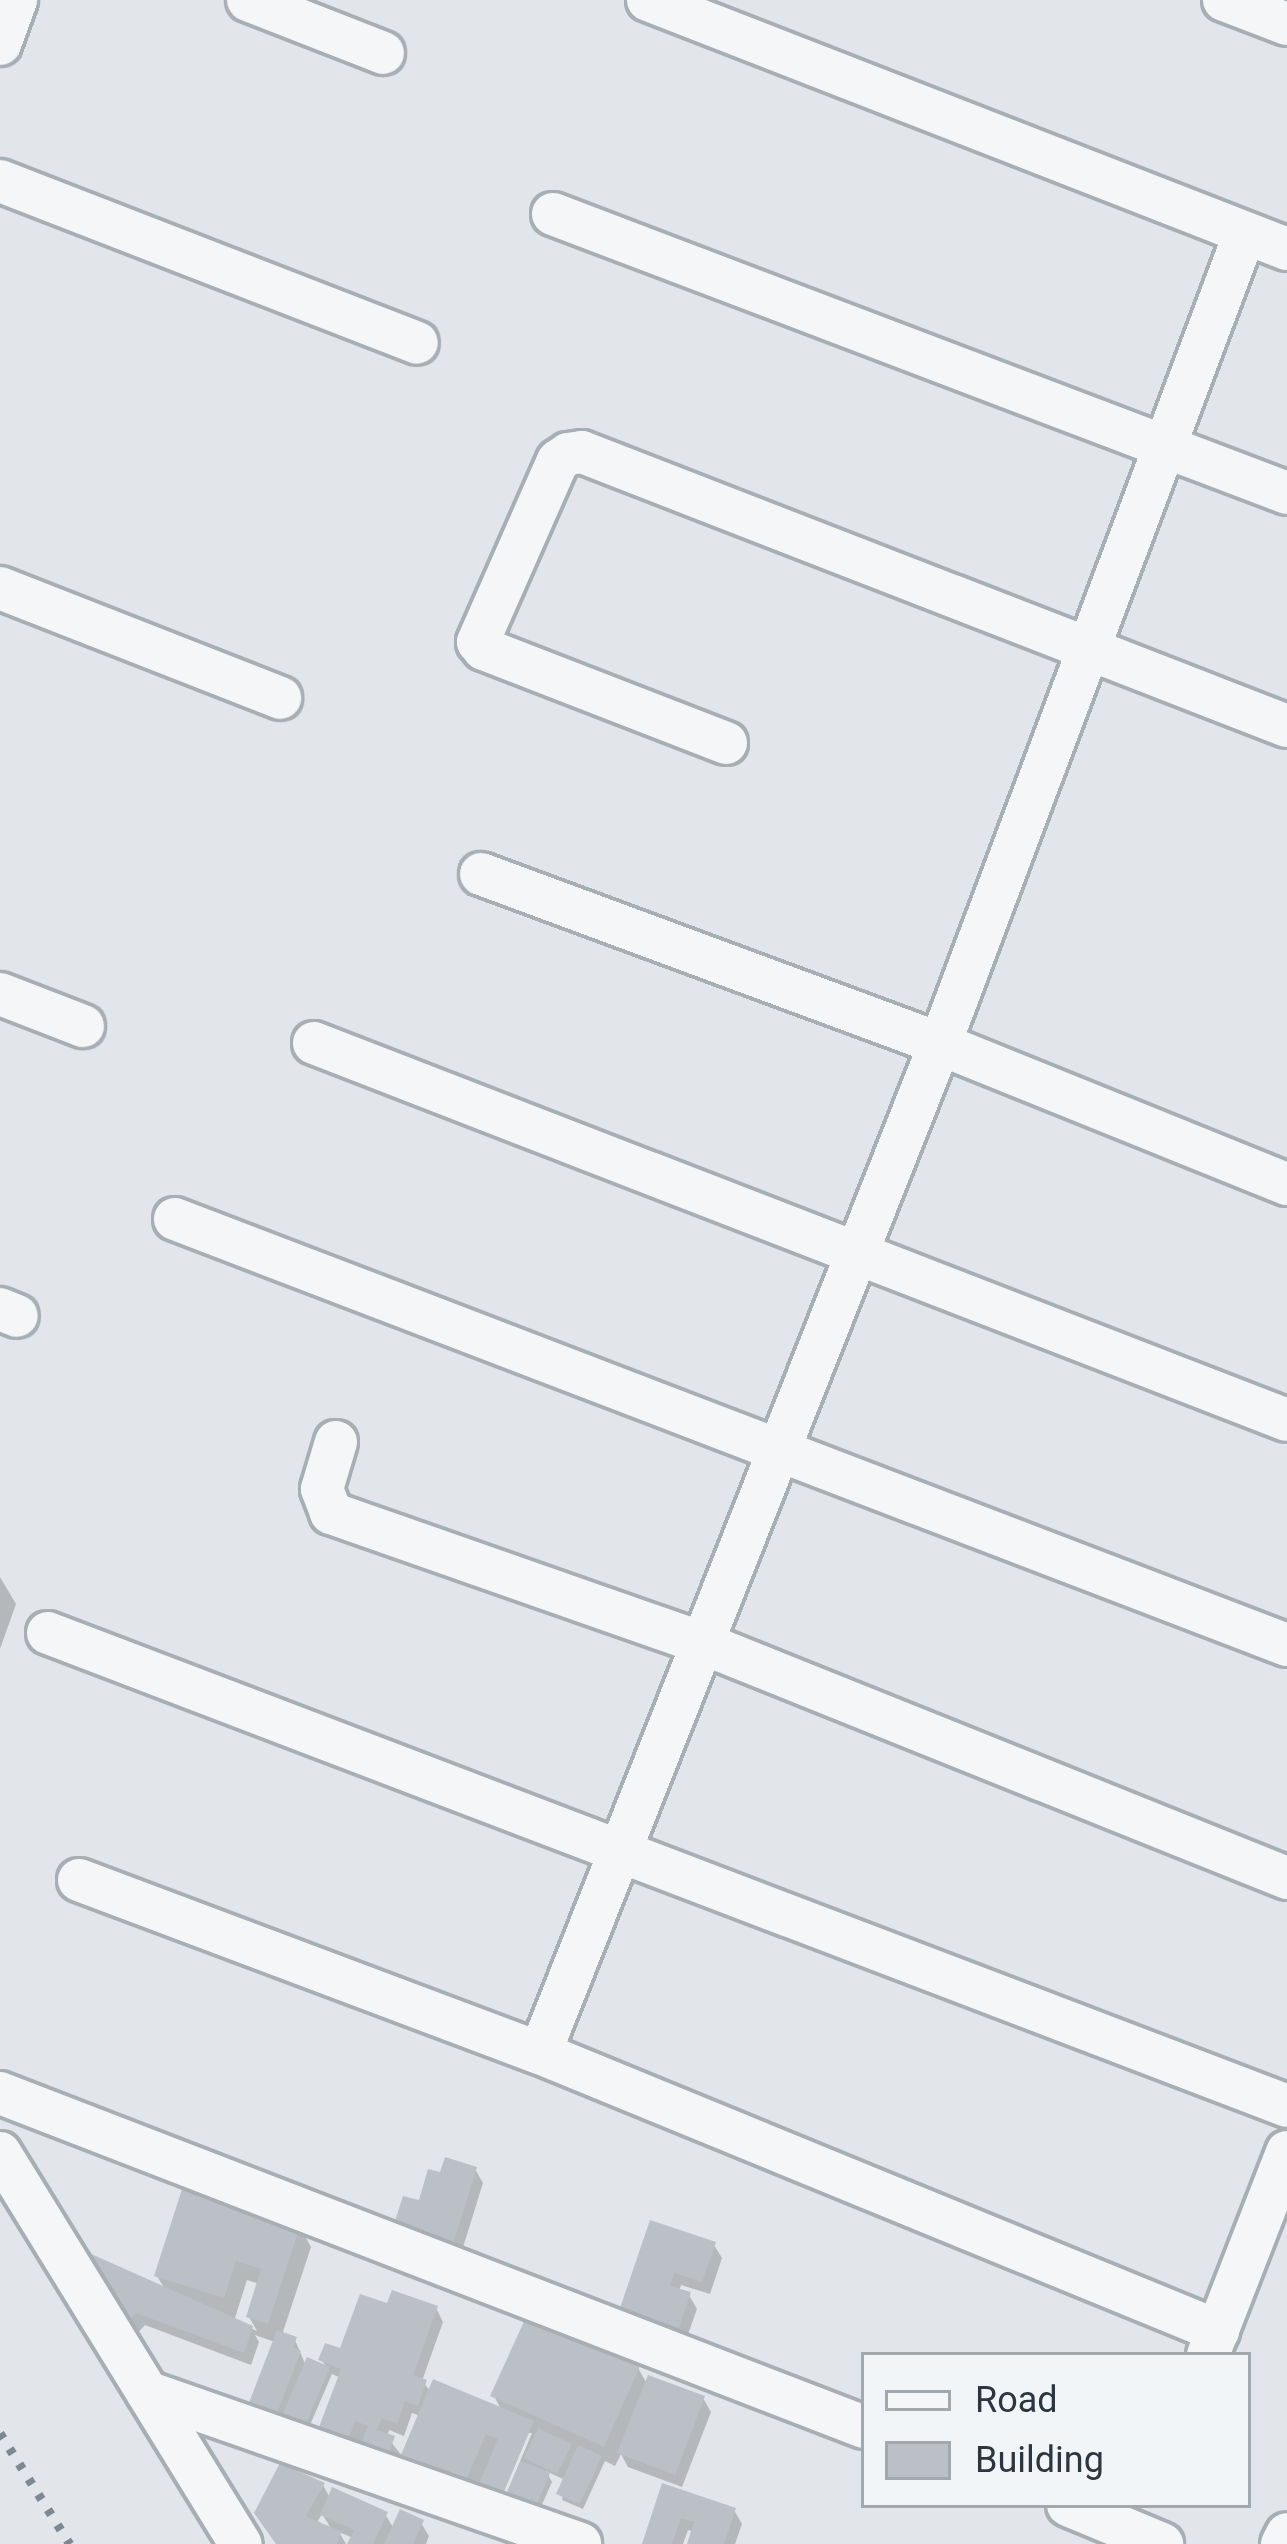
<!DOCTYPE html>
<style>
body{margin:0}
#map{position:relative;width:1287px;height:2544px;overflow:hidden;background:#e2e6ea;font-family:Roboto,sans-serif}
div>[style]{position:absolute}
[style*='--x']{left:calc(var(--x)*1px);top:calc(var(--y)*1px);width:calc(var(--w)*1px);rotate:calc(var(--a)*1deg)}
.shadow>*{inset:0;background:#0003}
.building>*{inset:0;background:#bac0c6}
.roads{filter:drop-shadow(3px 0 #a7aeb4) drop-shadow(-3px 0 #a7aeb4) drop-shadow(0 3px #a7aeb4) drop-shadow(0 -3px #a7aeb4)}
.minor>*{height:42px;margin:-21px;padding:0 21px;transform-origin:21px;border-radius:21px;background:#f5f6f8}
.rail>*{height:9px;margin-top:-4.5px;transform-origin:0;background:repeating-linear-gradient(90deg,#7c8892 0 6px,transparent 0 18px)}
span{translate:-50% -50%;white-space:nowrap;text-align:center;line-height:1.15;-webkit-text-stroke:10px #f2f5f7;paint-order:stroke}
.legend{position:absolute;left:861px;top:2352px;width:390px;height:156px;box-sizing:border-box;background:#f2f5f7;border:3px solid #a2a9ae;margin:0;padding:15px 21px;list-style:none;font-size:36px;color:#2b3641}
.legend li{display:flex;align-items:center;gap:24px;height:60px}
.legend b{width:60px;border:3px solid #a2a9ae}
</style>
<div id="map">
<div class="shadow">
<i style="clip-path:polygon(0 1577px,16px 1604px,0 1649px)"></i>
<i style="clip-path:polygon(475px 2169px,483px 2183px,455px 2273px,421px 2204px)"></i>
<i style="clip-path:polygon(evenodd,299px 2226px,311px 2247px,282px 2335px,295px 2340px,306px 2366px,327px 2369px,322px 2360px,342px 2352px,389px 2307px,436px 2308px,443px 2322px,422px 2381px,431px 2392px,502px 2411px,494px 2396px,638px 2368px,647px 2384px,703px 2398px,711px 2412px,682px 2487px,628px 2467px,621px 2454px,615px 2466px,605px 2461px,583px 2509px,562px 2500px,565px 2480px,546px 2471px,552px 2482px,533px 2525px,495px 2521px,532px 2433px,526px 2433px,489px 2519px,370px 2463px,359px 2443px,353px 2458px,327px 2448px,341px 2378px,332px 2374px,307px 2432px,258px 2421px,275px 2342px,255px 2335px,259px 2342px,251px 2365px,145px 2325px,134px 2337px,87px 2256px,166px 2291px,157px 2276px,299px 2226px,247px 2280px,259px 2284px,249px 2317px,257px 2331px,234px 2321px,247px 2280px,299px 2226px,412px 2413px,420px 2416px,403px 2457px,387px 2437px,389px 2430px,404px 2436px,412px 2413px)"></i>
<i style="clip-path:polygon(714px 2245px,722px 2258px,710px 2294px,681px 2285px,679px 2292px,689px 2295px,697px 2309px,686px 2340px,631px 2322px,623px 2308px)"></i>
<i style="clip-path:polygon(evenodd,323px 2485px,330px 2498px,385px 2514px,394px 2529px,421px 2523px,429px 2536px,426px 2544px,350px 2544px,353px 2538px,339px 2532px,346px 2544px,278px 2544px,323px 2485px,322px 2514px,332px 2530px,316px 2524px,322px 2514px)"></i>
<i style="clip-path:polygon(664px 2487px,734px 2510px,742px 2524px,735px 2544px,690px 2544px,694px 2532px,688px 2530px,683px 2544px,645px 2544px)"></i>
</div>
<div class="building">
<i style="clip-path:polygon(445px 2157px,477px 2167px,448px 2261px,388px 2243px,403px 2196px,419px 2200px,428px 2169px,440px 2172px)"></i>
<i style="clip-path:polygon(183px 2186px,301px 2223px,268px 2324px,246px 2317px,261px 2269px,236px 2261px,224px 2298px,154px 2276px)"></i>
<i style="clip-path:polygon(650px 2220px,716px 2242px,702px 2282px,674px 2273px,670px 2286px,691px 2292px,679px 2328px,620px 2308px)"></i>
<i style="clip-path:polygon(80px 2249px,253px 2326px,244px 2353px,136px 2313px,124px 2326px)"></i>
<i style="clip-path:polygon(392px 2290px,438px 2306px,413px 2375px,427px 2380px,418px 2406px,405px 2401px,397px 2424px,382px 2418px,377px 2430px,395px 2436px,387px 2459px,359px 2449px,368px 2426px,355px 2421px,346px 2445px,316px 2435px,341px 2369px,318px 2360px,325px 2343px,340px 2348px,360px 2294px,387px 2303px)"></i>
<i style="clip-path:polygon(527px 2315px,640px 2366px,604px 2447px,490px 2396px)"></i>
<i style="clip-path:polygon(277px 2330px,297px 2337px,293px 2347px,301px 2351px,275px 2418px,247px 2408px)"></i>
<i style="clip-path:polygon(307px 2357px,330px 2367px,304px 2428px,281px 2418px)"></i>
<i style="clip-path:polygon(648px 2375px,705px 2396px,675px 2475px,617px 2453px)"></i>
<i style="clip-path:polygon(433px 2379px,534px 2421px,497px 2508px,473px 2498px,498px 2439px,486px 2434px,459px 2496px,395px 2469px)"></i>
<i style="clip-path:polygon(538px 2428px,572px 2444px,557px 2474px,524px 2458px)"></i>
<i style="clip-path:polygon(578px 2445px,602px 2456px,580px 2504px,556px 2494px)"></i>
<i style="clip-path:polygon(521px 2461px,550px 2473px,530px 2521px,500px 2508px)"></i>
<i style="clip-path:polygon(280px 2463px,325px 2483px,306px 2516px,342px 2532px,337px 2544px,276px 2544px,254px 2513px)"></i>
<i style="clip-path:polygon(662px 2483px,736px 2508px,724px 2544px,687px 2544px,694px 2522px,681px 2518px,672px 2544px,642px 2544px)"></i>
<i style="clip-path:polygon(332px 2487px,388px 2512px,373px 2544px,347px 2544px,354px 2530px,320px 2515px)"></i>
<i style="clip-path:polygon(400px 2509px,424px 2520px,413px 2544px,384px 2544px)"></i>
</div>
<div class="roads">
<div class="minor">
<i style="--x:248;--y:0;--w:145;--a:21.4"></i>
<i style="--x:648;--y:0;--w:686;--a:21.29"></i>
<i style="--x:1224;--y:0;--w:67;--a:20.9"></i>
<i style="--x:0;--y:44;--w:47;--a:-70"></i>
<i style="--x:0;--y:181;--w:447;--a:21.2"></i>
<i style="--x:553;--y:214;--w:785;--a:20.81"></i>
<i style="--x:0;--y:588;--w:301;--a:21.4"></i>
<i style="--x:726;--y:743;--w:260;--a:-158.8"></i>
<i style="--x:484;--y:649;--w:9;--a:-131"></i>
<i style="--x:478;--y:642;--w:198;--a:-66.2"></i>
<i style="--x:558;--y:461;--w:12;--a:-35"></i>
<i style="--x:568;--y:454;--w:14;--a:-8"></i>
<i style="--x:582;--y:452;--w:756;--a:21.24"></i>
<i style="--x:481;--y:874;--w:489;--a:20.3"></i>
<i style="--x:940;--y:1044;--w:374;--a:22"></i>
<i style="--x:0;--y:994;--w:89;--a:21.1"></i>
<i style="--x:314;--y:1043;--w:1043;--a:21.18"></i>
<i style="--x:175;--y:1219;--w:1191;--a:20.96"></i>
<i style="--x:0;--y:1309;--w:18;--a:22"></i>
<i style="--x:336;--y:1442;--w:49;--a:106.6"></i>
<i style="--x:322;--y:1489;--w:26;--a:69"></i>
<i style="--x:331;--y:1513;--w:393;--a:19.3"></i>
<i style="--x:702;--y:1643;--w:630;--a:21.89"></i>
<i style="--x:48;--y:1633;--w:1326;--a:20.89"></i>
<i style="--x:79;--y:1880;--w:492;--a:20.6"></i>
<i style="--x:540;--y:2053;--w:733;--a:22.3"></i>
<i style="--x:540;--y:2053;--w:1085;--a:-68.38"></i>
<i style="--x:940;--y:1044;--w:866;--a:-69.39"></i>
<i style="--x:0;--y:2093;--w:926;--a:21.14"></i>
<i style="--x:0;--y:2153;--w:459;--a:58.4"></i>
<i style="--x:1208;--y:2355;--w:218;--a:-68.7"></i>
<i style="--x:147;--y:2392;--w:459;--a:19.3"></i>
<i style="--x:1068;--y:2505;--w:102;--a:22.5"></i>
<i style="--x:1282;--y:2544;--w:11;--a:-63"></i>
</div>
</div>
<div class="rail">
<i style="--x:0;--y:2433;--w:131;--a:57.8"></i>
</div>
<ul class="legend">
<li><b style="height:15px;background:#f5f6f8"></b>Road</li>
<li><b style="height:33px;background:#bac0c6"></b>Building</li>
</ul>
</div>
